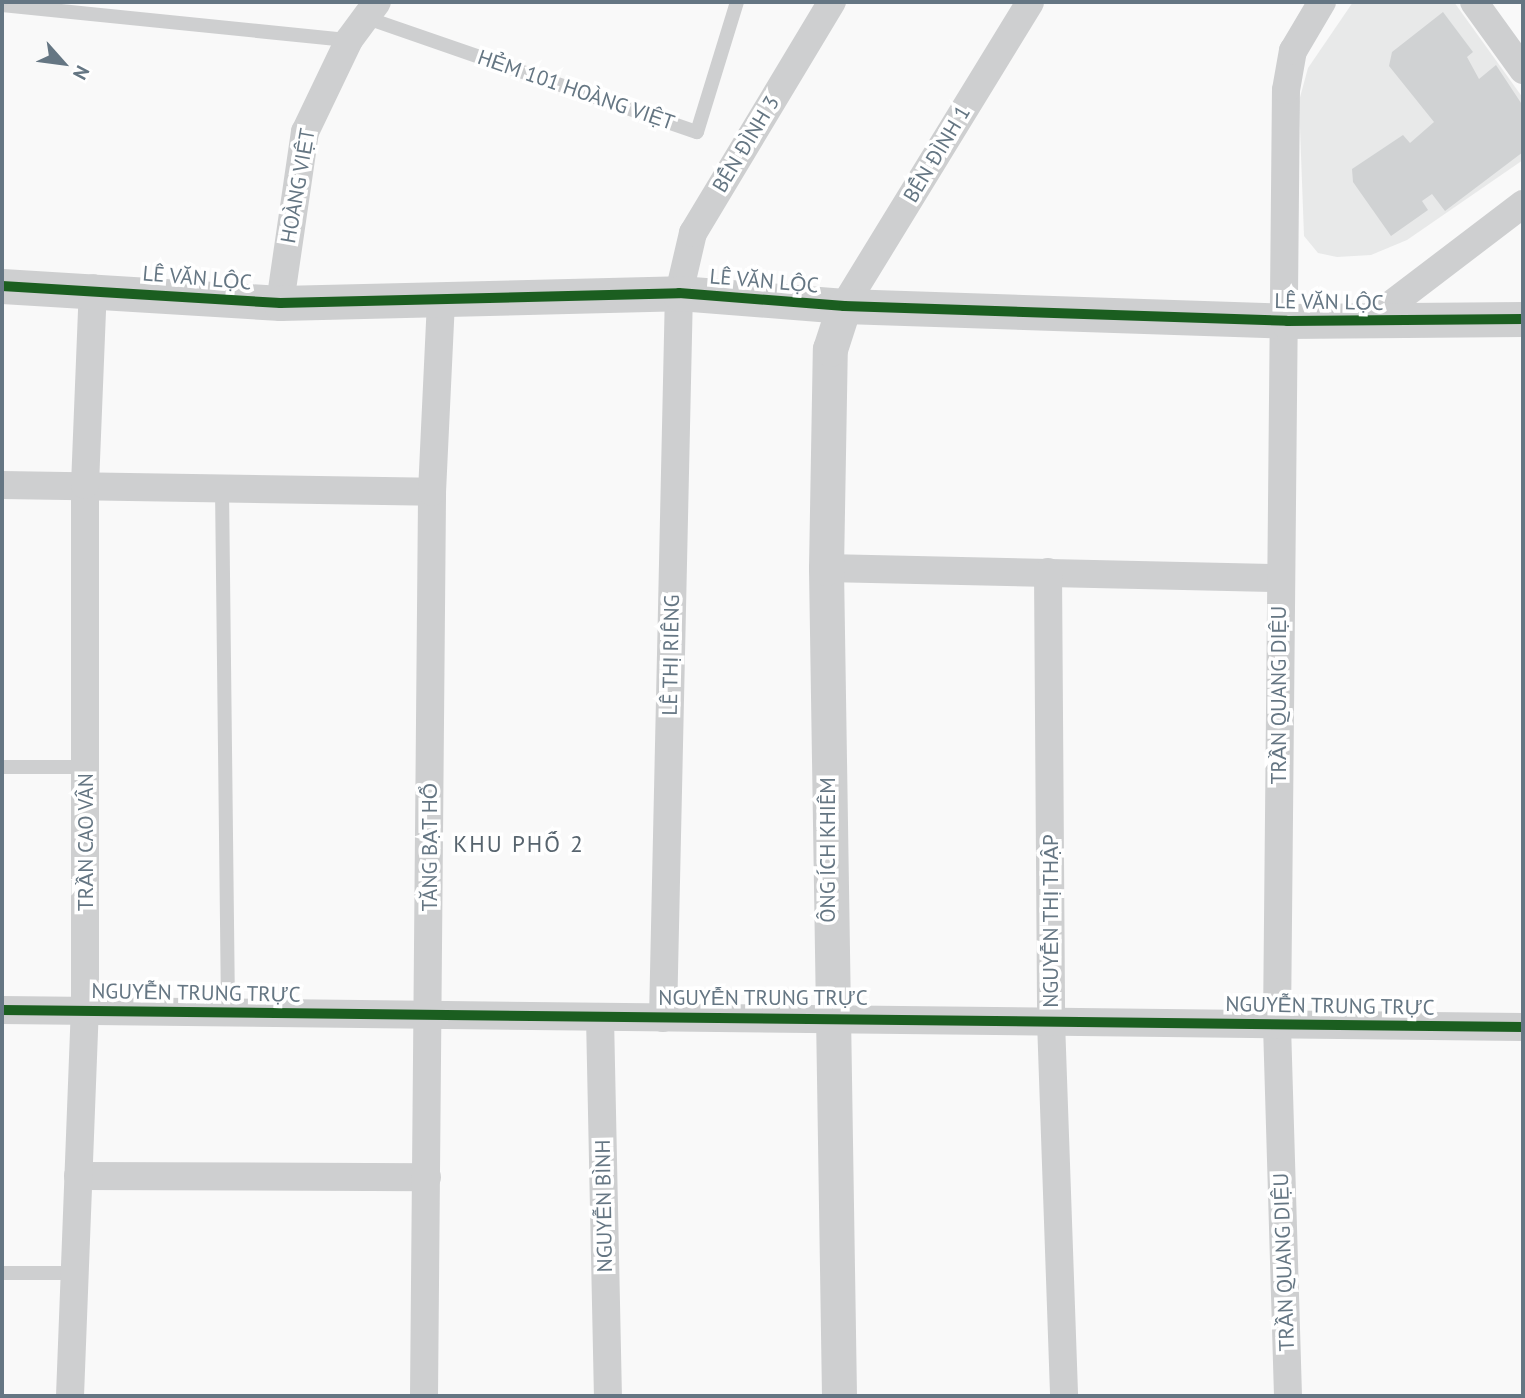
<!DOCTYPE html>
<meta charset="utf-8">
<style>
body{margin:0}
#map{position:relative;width:1525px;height:1398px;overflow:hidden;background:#f9f9f9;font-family:"PT Sans",sans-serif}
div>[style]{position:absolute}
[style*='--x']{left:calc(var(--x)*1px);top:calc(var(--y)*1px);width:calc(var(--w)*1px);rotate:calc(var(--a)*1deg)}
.built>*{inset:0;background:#e8e9e9}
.building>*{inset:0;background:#d0d2d3}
.service>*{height:14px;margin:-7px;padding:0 7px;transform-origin:7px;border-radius:7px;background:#cecfd0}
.minor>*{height:28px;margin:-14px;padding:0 14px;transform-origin:14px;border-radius:14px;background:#cecfd0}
.tertiary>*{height:35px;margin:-17.5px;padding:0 17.5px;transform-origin:17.5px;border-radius:17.5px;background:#cecfd0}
.cycleway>*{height:10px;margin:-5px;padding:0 5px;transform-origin:5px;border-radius:5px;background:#1b5e20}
span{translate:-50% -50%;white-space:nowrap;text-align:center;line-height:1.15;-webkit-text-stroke:7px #fff;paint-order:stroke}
.street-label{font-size:21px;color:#657683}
.neighbourhood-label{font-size:23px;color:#57646e;letter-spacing:2px}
.frame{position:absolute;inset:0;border:4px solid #657683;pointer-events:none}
.north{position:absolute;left:28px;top:28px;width:70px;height:70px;-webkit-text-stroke:5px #fff;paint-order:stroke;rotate:118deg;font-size:19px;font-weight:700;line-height:28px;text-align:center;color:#657683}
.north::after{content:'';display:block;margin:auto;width:24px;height:32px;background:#657683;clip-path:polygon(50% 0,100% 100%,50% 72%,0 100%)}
</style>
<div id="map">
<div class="built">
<i style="clip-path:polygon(1353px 2px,1454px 2px,1523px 98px,1523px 160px,1407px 240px,1371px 255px,1337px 257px,1318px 253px,1304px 236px,1299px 101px,1308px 68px)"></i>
</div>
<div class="building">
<i style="clip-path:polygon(1443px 12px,1473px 52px,1467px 57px,1479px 79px,1496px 65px,1523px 106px,1523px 152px,1445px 211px,1432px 194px,1422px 201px,1428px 210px,1391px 236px,1353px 182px,1352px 169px,1403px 135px,1410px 143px,1434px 122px,1389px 66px,1392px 52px)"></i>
</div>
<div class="service">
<i style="--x:2;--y:5;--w:349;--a:5.8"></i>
<i style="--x:367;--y:18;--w:349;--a:19.1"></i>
<i style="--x:697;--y:132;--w:136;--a:-72.9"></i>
<i style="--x:222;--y:488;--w:524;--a:89.34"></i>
<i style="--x:2;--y:767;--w:84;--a:0"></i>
<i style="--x:2;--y:1273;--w:71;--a:0"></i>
</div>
<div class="minor">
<i style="--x:1474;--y:2;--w:84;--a:54.2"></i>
<i style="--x:280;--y:303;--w:173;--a:-81.7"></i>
<i style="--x:305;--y:132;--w:102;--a:-64.4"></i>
<i style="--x:349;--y:40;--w:47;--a:-53.6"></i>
<i style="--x:844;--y:306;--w:356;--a:-58.5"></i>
<i style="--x:1368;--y:322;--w:195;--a:-37.3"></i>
<i style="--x:2;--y:485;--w:430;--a:0.9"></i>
<i style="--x:826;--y:568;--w:454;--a:1.3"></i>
<i style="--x:1048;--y:572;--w:449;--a:89.6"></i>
<i style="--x:1051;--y:1021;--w:375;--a:88"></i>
<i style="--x:2;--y:1010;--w:1521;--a:0.64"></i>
<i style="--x:600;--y:1017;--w:379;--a:88.8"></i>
<i style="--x:663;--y:1018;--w:725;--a:-88.74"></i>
<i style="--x:679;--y:293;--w:62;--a:-76.9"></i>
<i style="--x:693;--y:233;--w:270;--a:-59"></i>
<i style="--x:78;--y:1176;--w:349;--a:0.2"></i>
<i style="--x:70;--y:1396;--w:385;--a:-87.8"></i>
<i style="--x:85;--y:1011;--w:526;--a:-90"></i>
<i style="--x:85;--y:485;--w:197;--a:-87.7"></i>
<i style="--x:424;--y:1396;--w:904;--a:-89.49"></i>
<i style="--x:432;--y:492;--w:194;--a:-87.3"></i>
<i style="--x:1288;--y:1396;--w:371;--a:-91.7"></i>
<i style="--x:1277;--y:1025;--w:935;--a:-89.45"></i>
<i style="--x:1286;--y:90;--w:40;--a:-80"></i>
<i style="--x:1293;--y:51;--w:57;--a:-59.4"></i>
</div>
<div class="tertiary">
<i style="--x:2;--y:286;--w:279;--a:3.5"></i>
<i style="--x:280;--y:303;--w:399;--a:-1.4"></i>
<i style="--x:679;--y:293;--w:166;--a:4.5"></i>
<i style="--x:844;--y:306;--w:443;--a:1.9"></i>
<i style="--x:1287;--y:321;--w:236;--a:-0.5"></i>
<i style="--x:839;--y:1396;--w:828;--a:-90.9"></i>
<i style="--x:826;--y:568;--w:219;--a:-89"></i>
<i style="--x:830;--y:349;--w:45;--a:-72"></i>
</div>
<div class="cycleway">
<i style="--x:2;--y:286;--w:279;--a:3.5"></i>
<i style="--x:280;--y:303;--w:399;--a:-1.4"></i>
<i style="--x:679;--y:293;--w:166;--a:4.5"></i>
<i style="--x:844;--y:306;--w:443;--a:1.9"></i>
<i style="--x:1287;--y:321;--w:236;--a:-0.5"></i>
<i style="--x:2;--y:1010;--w:1521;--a:0.64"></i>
</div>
<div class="street-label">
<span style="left:576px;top:90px;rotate:19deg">HẺM 101 HOÀNG VIỆT</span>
<span style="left:746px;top:144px;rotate:-59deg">BẾN ĐÌNH 3</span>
<span style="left:937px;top:154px;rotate:-59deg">BẾN ĐÌNH 1</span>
<span style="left:298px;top:186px;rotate:-80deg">HOÀNG VIỆT</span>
<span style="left:197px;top:278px;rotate:5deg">LÊ VĂN LỘC</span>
<span style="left:764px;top:281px;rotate:5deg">LÊ VĂN LỘC</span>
<span style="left:1329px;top:302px;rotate:1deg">LÊ VĂN LỘC</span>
<span style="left:671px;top:655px;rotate:-89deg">LÊ THỊ RIÊNG</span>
<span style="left:1279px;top:695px;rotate:-90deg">TRẦN QUANG DIỆU</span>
<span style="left:86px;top:842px;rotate:-90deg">TRẦN CAO VÂN</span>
<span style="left:430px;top:847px;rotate:-90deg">TĂNG BẠT HỔ</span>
<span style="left:828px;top:850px;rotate:-90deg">ÔNG ÍCH KHIÊM</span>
<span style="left:1051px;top:921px;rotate:-90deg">NGUYỄN THỊ THẬP</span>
<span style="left:196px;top:993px;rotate:1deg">NGUYỄN TRUNG TRỰC</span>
<span style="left:763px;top:998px">NGUYỄN TRUNG TRỰC</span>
<span style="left:1330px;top:1006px;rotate:1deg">NGUYỄN TRUNG TRỰC</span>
<span style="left:604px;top:1206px;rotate:-91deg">NGUYỄN BÌNH</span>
<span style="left:1284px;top:1262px;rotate:-92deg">TRẦN QUANG DIỆU</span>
</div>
<div class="neighbourhood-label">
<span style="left:519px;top:844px">KHU PHỐ 2</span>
</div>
<div class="frame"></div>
<div class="north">N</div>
</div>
